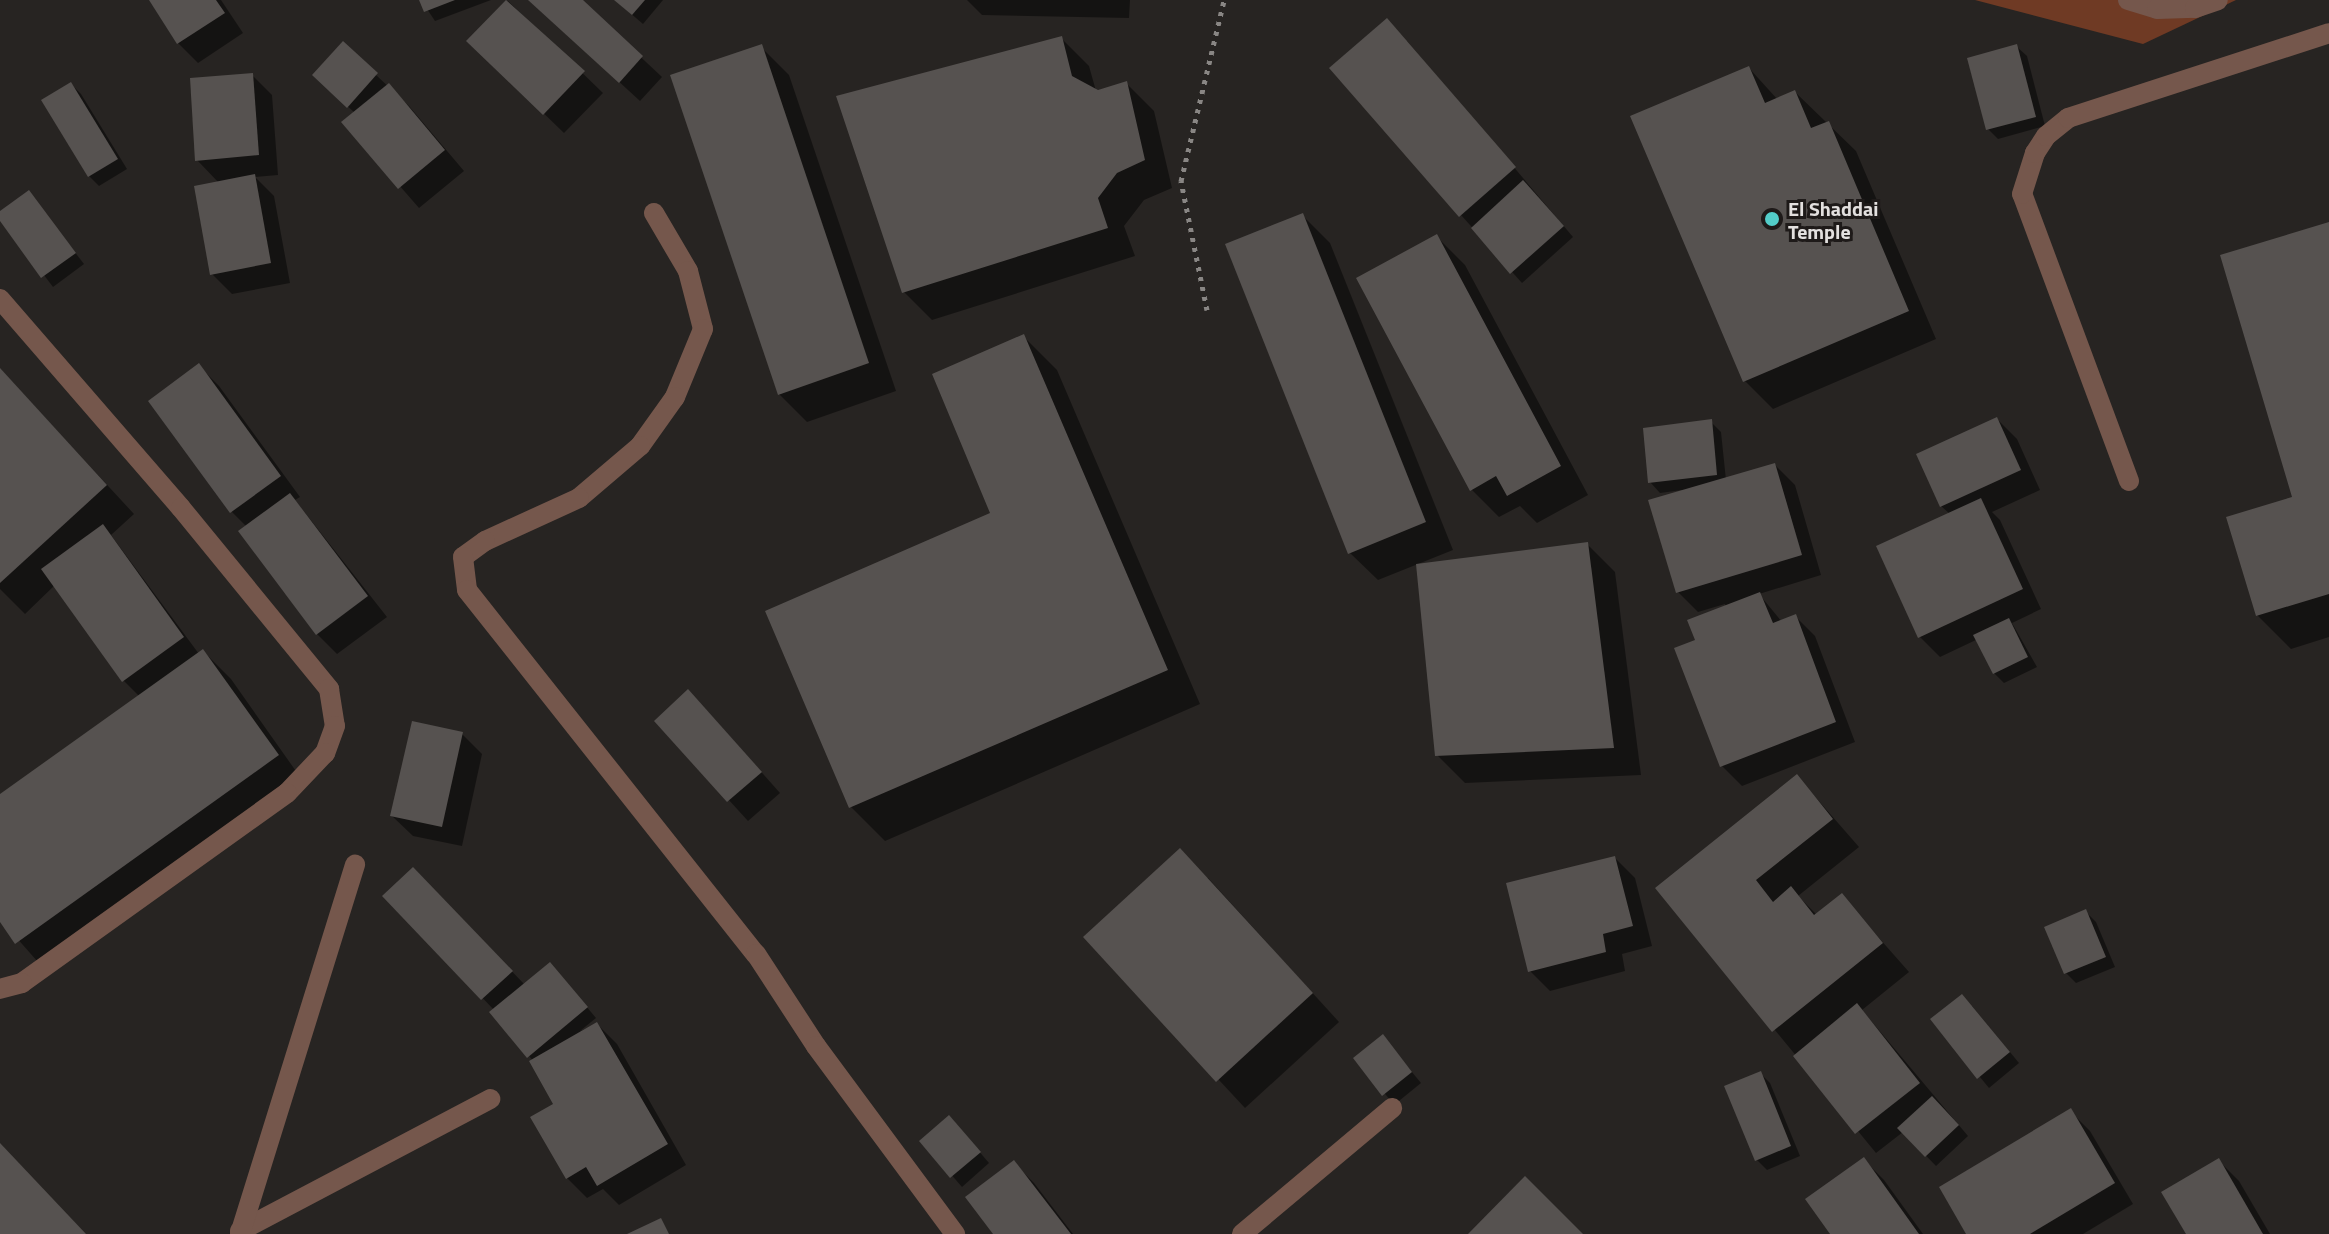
<!DOCTYPE html>
<style>
body{margin:0}
#map{position:relative;width:2329px;height:1234px;overflow:hidden;background:#272422;font-family:"Titillium Web",sans-serif}
div>[style]{position:absolute}
[style*='--x']{left:calc(var(--x)*1px);top:calc(var(--y)*1px);width:calc(var(--w)*1px);rotate:calc(var(--a)*1deg)}
.green>*{inset:0;background:#6f3a24}
.shadow>*{inset:0;background:#0007}
.building>*{inset:0;background:#565250}
.path>*{height:5px;margin-top:-2.5px;transform-origin:0;background:repeating-linear-gradient(90deg,#898684 0 4px,transparent 0 10px)}
.minor>*{height:20px;margin:-10px;padding:0 10px;transform-origin:10px;border-radius:10px;background:#75574c}
.dots>*{width:22px;height:22px;translate:-50% -50%;box-sizing:border-box;border:4px solid #1e1a19;border-radius:50%}
span{translate:-50% -50%;white-space:nowrap;text-align:center;line-height:1.15;-webkit-text-stroke:6px #1e1a19;paint-order:stroke}
.poi-label{font-size:20px;color:#e3e0df;font-weight:700}
.left{translate:0 -50%;text-align:left}
</style>
<div id="map">
<div class="green">
<i style="clip-path:polygon(1975px 0,2236px 0,2143px 44px)"></i>
</div>
<div class="shadow">
<i style="clip-path:polygon(151px 0,221px 0,243px 33px,198px 63px,178px 43px)"></i>
<i style="clip-path:polygon(421px 0,491px 0,435px 21px)"></i>
<i style="clip-path:polygon(530px 0,580px 0,662px 77px,640px 101px)"></i>
<i style="clip-path:polygon(615px 0,663px 0,643px 24px)"></i>
<i style="clip-path:polygon(967px 0,1130px 0,1129px 18px,982px 15px)"></i>
<i style="clip-path:polygon(508px 1px,603px 93px,564px 133px,469px 41px)"></i>
<i style="clip-path:polygon(1061px 38px,1089px 66px,1096px 91px,1126px 83px,1154px 111px,1172px 188px,1144px 200px,1124px 226px,1135px 256px,932px 320px,904px 292px)"></i>
<i style="clip-path:polygon(1407px 41px,1573px 237px,1522px 283px,1461px 215px)"></i>
<i style="clip-path:polygon(343px 44px,409px 106px,464px 171px,419px 208px,344px 122px,355px 113px,324px 85px)"></i>
<i style="clip-path:polygon(2016px 46px,2027px 56px,2045px 126px,1998px 139px,1988px 129px)"></i>
<i style="clip-path:polygon(761px 47px,789px 75px,896px 391px,807px 422px,779px 394px)"></i>
<i style="clip-path:polygon(1749px 68px,1778px 100px,1795px 92px,1856px 151px,1936px 339px,1773px 409px,1745px 381px)"></i>
<i style="clip-path:polygon(252px 75px,272px 95px,278px 175px,255px 177px,274px 196px,290px 283px,232px 294px,212px 274px,219px 183px,197px 160px)"></i>
<i style="clip-path:polygon(71px 84px,81px 94px,127px 169px,99px 186px,89px 176px)"></i>
<i style="clip-path:polygon(29px 193px,84px 264px,53px 287px,0 217px,0 213px)"></i>
<i style="clip-path:polygon(1302px 215px,1330px 243px,1453px 550px,1378px 580px,1350px 553px)"></i>
<i style="clip-path:polygon(2329px 224px,2329px 637px,2291px 649px,2257px 615px,2294px 498px)"></i>
<i style="clip-path:polygon(1437px 237px,1465px 265px,1588px 495px,1537px 523px,1520px 506px,1499px 517px,1471px 489px)"></i>
<i style="clip-path:polygon(1023px 336px,1057px 370px,1200px 704px,885px 841px,851px 807px,993px 514px)"></i>
<i style="clip-path:polygon(199px 366px,219px 386px,300px 497px,295px 500px,387px 617px,337px 654px,317px 634px,241px 532px,247px 527px,232px 512px)"></i>
<i style="clip-path:polygon(0 369px,134px 514px,111px 535px,199px 654px,203px 651px,231px 679px,305px 784px,45px 970px,0 919px,0 797px,140px 697px,124px 681px,55px 585px,25px 614px,0 589px)"></i>
<i style="clip-path:polygon(1997px 419px,2017px 439px,2040px 490px,1992px 512px,2000px 520px,2041px 609px,2012px 623px,2037px 667px,2004px 683px,1994px 673px,1978px 639px,1940px 657px,1920px 637px,1950px 514px,1941px 506px)"></i>
<i style="clip-path:polygon(1711px 422px,1721px 432px,1726px 480px,1775px 465px,1795px 485px,1821px 575px,1759px 594px,1782px 622px,1795px 616px,1815px 636px,1855px 742px,1742px 786px,1722px 766px,1698px 641px,1726px 607px,1725px 604px,1698px 612px,1678px 592px,1682px 490px,1660px 493px,1650px 482px)"></i>
<i style="clip-path:polygon(1587px 544px,1615px 572px,1641px 775px,1465px 783px,1437px 755px)"></i>
<i style="clip-path:polygon(708px 712px,780px 793px,748px 821px,657px 721px)"></i>
<i style="clip-path:polygon(462px 734px,482px 754px,462px 846px,413px 836px,392px 816px)"></i>
<i style="clip-path:polygon(1797px 776px,1859px 847px,1798px 896px,1817px 915px,1842px 896px,1909px 972px,1862px 1010px,1968px 1136px,1936px 1166px,1903px 1132px,1876px 1153px,1658px 888px)"></i>
<i style="clip-path:polygon(1615px 858px,1635px 878px,1652px 946px,1622px 954px,1625px 971px,1550px 991px,1530px 971px)"></i>
<i style="clip-path:polygon(1208px 878px,1339px 1022px,1245px 1108px,1086px 937px)"></i>
<i style="clip-path:polygon(433px 889px,525px 985px,560px 975px,596px 1018px,580px 1031px,597px 1024px,617px 1044px,686px 1165px,619px 1205px,603px 1189px,587px 1198px,567px 1178px,556px 1105px,533px 1061px,495px 1011px,385px 896px)"></i>
<i style="clip-path:polygon(2086px 912px,2096px 922px,2115px 967px,2076px 983px,2066px 973px)"></i>
<i style="clip-path:polygon(1972px 1006px,2019px 1063px,1989px 1088px,1933px 1020px)"></i>
<i style="clip-path:polygon(1383px 1037px,1421px 1083px,1394px 1105px,1356px 1058px)"></i>
<i style="clip-path:polygon(1760px 1073px,1770px 1083px,1800px 1156px,1767px 1170px,1757px 1160px)"></i>
<i style="clip-path:polygon(2070px 1111px,2090px 1131px,2133px 1204px,2083px 1234px,1968px 1234px)"></i>
<i style="clip-path:polygon(959px 1128px,989px 1163px,962px 1187px,922px 1141px)"></i>
<i style="clip-path:polygon(1864px 1160px,1884px 1180px,1923px 1234px,1833px 1234px)"></i>
<i style="clip-path:polygon(2219px 1161px,2239px 1181px,2270px 1234px,2189px 1234px)"></i>
<i style="clip-path:polygon(1014px 1163px,1034px 1183px,1073px 1234px,995px 1234px)"></i>
</div>
<div class="building">
<i style="clip-path:polygon(149px 0,216px 0,225px 13px,177px 44px)"></i>
<i style="clip-path:polygon(419px 0,455px 0,424px 12px)"></i>
<i style="clip-path:polygon(506px 0,585px 71px,543px 115px,466px 41px)"></i>
<i style="clip-path:polygon(528px 0,583px 0,643px 56px,619px 83px)"></i>
<i style="clip-path:polygon(614px 0,645px 0,632px 15px)"></i>
<i style="clip-path:polygon(1387px 18px,1516px 167px,1459px 217px,1329px 68px)"></i>
<i style="clip-path:polygon(1062px 36px,1072px 76px,1098px 90px,1127px 81px,1145px 160px,1117px 173px,1098px 198px,1108px 228px,902px 293px,836px 96px)"></i>
<i style="clip-path:polygon(343px 41px,378px 73px,347px 108px,312px 75px)"></i>
<i style="clip-path:polygon(762px 44px,869px 363px,778px 395px,670px 75px)"></i>
<i style="clip-path:polygon(2017px 44px,2036px 117px,1986px 130px,1967px 58px)"></i>
<i style="clip-path:polygon(1749px 66px,1765px 103px,1795px 90px,1811px 128px,1829px 121px,1909px 311px,1743px 382px,1630px 116px)"></i>
<i style="clip-path:polygon(253px 73px,259px 155px,195px 161px,190px 78px)"></i>
<i style="clip-path:polygon(71px 82px,118px 159px,88px 177px,41px 100px)"></i>
<i style="clip-path:polygon(389px 83px,445px 150px,398px 189px,341px 122px)"></i>
<i style="clip-path:polygon(255px 174px,271px 263px,210px 275px,194px 186px)"></i>
<i style="clip-path:polygon(1523px 180px,1564px 226px,1510px 274px,1471px 228px)"></i>
<i style="clip-path:polygon(29px 190px,76px 253px,41px 278px,0 221px,0 211px)"></i>
<i style="clip-path:polygon(1303px 213px,1426px 522px,1348px 554px,1225px 244px)"></i>
<i style="clip-path:polygon(2329px 222px,2329px 594px,2256px 616px,2226px 517px,2292px 497px,2220px 255px)"></i>
<i style="clip-path:polygon(1437px 234px,1561px 466px,1507px 496px,1496px 476px,1470px 491px,1356px 278px)"></i>
<i style="clip-path:polygon(1024px 334px,1168px 670px,849px 808px,765px 611px,990px 513px,932px 374px)"></i>
<i style="clip-path:polygon(199px 363px,281px 476px,230px 513px,148px 401px)"></i>
<i style="clip-path:polygon(0 368px,107px 485px,0 583px)"></i>
<i style="clip-path:polygon(1997px 417px,2021px 470px,1940px 507px,1916px 454px)"></i>
<i style="clip-path:polygon(1712px 419px,1717px 475px,1648px 483px,1643px 428px)"></i>
<i style="clip-path:polygon(1775px 463px,1802px 555px,1676px 593px,1648px 500px)"></i>
<i style="clip-path:polygon(290px 493px,368px 596px,316px 635px,238px 531px)"></i>
<i style="clip-path:polygon(1981px 498px,2023px 589px,1918px 638px,1876px 546px)"></i>
<i style="clip-path:polygon(103px 524px,184px 637px,122px 682px,41px 569px)"></i>
<i style="clip-path:polygon(1588px 542px,1614px 748px,1435px 756px,1416px 564px)"></i>
<i style="clip-path:polygon(1760px 592px,1773px 623px,1796px 614px,1836px 722px,1720px 767px,1674px 648px,1695px 640px,1687px 620px)"></i>
<i style="clip-path:polygon(2009px 618px,2028px 657px,1993px 674px,1973px 635px)"></i>
<i style="clip-path:polygon(203px 649px,279px 755px,15px 944px,0 922px,0 794px)"></i>
<i style="clip-path:polygon(688px 689px,762px 772px,727px 802px,654px 721px)"></i>
<i style="clip-path:polygon(412px 721px,463px 732px,442px 827px,390px 816px)"></i>
<i style="clip-path:polygon(1797px 774px,1833px 819px,1756px 880px,1773px 902px,1791px 886px,1814px 915px,1842px 893px,1883px 943px,1772px 1032px,1655px 888px)"></i>
<i style="clip-path:polygon(1180px 848px,1313px 993px,1216px 1082px,1083px 937px)"></i>
<i style="clip-path:polygon(1615px 856px,1633px 926px,1603px 934px,1606px 952px,1528px 972px,1506px 883px)"></i>
<i style="clip-path:polygon(413px 867px,513px 971px,481px 1000px,382px 896px)"></i>
<i style="clip-path:polygon(2086px 909px,2106px 957px,2064px 974px,2044px 927px)"></i>
<i style="clip-path:polygon(550px 962px,588px 1007px,527px 1058px,489px 1012px)"></i>
<i style="clip-path:polygon(1962px 994px,2010px 1052px,1977px 1079px,1930px 1019px)"></i>
<i style="clip-path:polygon(1857px 1003px,1920px 1083px,1855px 1134px,1793px 1056px)"></i>
<i style="clip-path:polygon(597px 1022px,668px 1144px,597px 1186px,586px 1167px,566px 1179px,530px 1117px,553px 1104px,529px 1061px)"></i>
<i style="clip-path:polygon(1383px 1034px,1412px 1072px,1382px 1096px,1353px 1058px)"></i>
<i style="clip-path:polygon(1761px 1071px,1791px 1146px,1755px 1161px,1724px 1086px)"></i>
<i style="clip-path:polygon(1932px 1096px,1959px 1125px,1925px 1157px,1897px 1128px)"></i>
<i style="clip-path:polygon(2071px 1108px,2115px 1183px,2030px 1234px,1966px 1234px,1939px 1187px)"></i>
<i style="clip-path:polygon(949px 1115px,981px 1152px,950px 1178px,919px 1141px)"></i>
<i style="clip-path:polygon(0 1143px,86px 1234px,0 1234px)"></i>
<i style="clip-path:polygon(1864px 1157px,1919px 1234px,1830px 1234px,1805px 1199px)"></i>
<i style="clip-path:polygon(2219px 1158px,2263px 1234px,2186px 1234px,2161px 1192px)"></i>
<i style="clip-path:polygon(1014px 1160px,1071px 1234px,993px 1234px,965px 1197px)"></i>
<i style="clip-path:polygon(1525px 1176px,1583px 1234px,1468px 1234px)"></i>
<i style="clip-path:polygon(661px 1218px,669px 1234px,627px 1234px)"></i>
</div>
<div class="path">
<i style="--x:1207;--y:310;--w:132;--a:-101.4"></i>
<i style="--x:1181;--y:181;--w:186;--a:-76.6"></i>
</div>
<div class="minor">
<i style="--x:2128;--y:0;--w:30;--a:17"></i>
<i style="--x:2157;--y:9;--w:38;--a:-2"></i>
<i style="--x:2195;--y:8;--w:24;--a:-19"></i>
<i style="--x:654;--y:213;--w:67;--a:59.6"></i>
<i style="--x:688;--y:271;--w:60;--a:75.5"></i>
<i style="--x:703;--y:329;--w:74;--a:112.4"></i>
<i style="--x:675;--y:397;--w:60;--a:125.5"></i>
<i style="--x:640;--y:446;--w:80;--a:139.6"></i>
<i style="--x:579;--y:498;--w:103;--a:155.4"></i>
<i style="--x:485;--y:541;--w:27;--a:144"></i>
<i style="--x:463;--y:557;--w:33;--a:83"></i>
<i style="--x:467;--y:590;--w:465;--a:51.6"></i>
<i style="--x:756;--y:954;--w:110;--a:56.9"></i>
<i style="--x:816;--y:1046;--w:234;--a:53.5"></i>
<i style="--x:0;--y:299;--w:276;--a:49.1"></i>
<i style="--x:181;--y:508;--w:234;--a:50.7"></i>
<i style="--x:329;--y:689;--w:37;--a:81"></i>
<i style="--x:335;--y:726;--w:29;--a:110"></i>
<i style="--x:325;--y:753;--w:55;--a:133.5"></i>
<i style="--x:287;--y:793;--w:326;--a:144.4"></i>
<i style="--x:22;--y:983;--w:23;--a:165"></i>
<i style="--x:2129;--y:481;--w:306;--a:-110.4"></i>
<i style="--x:2022;--y:194;--w:43;--a:-72.4"></i>
<i style="--x:2035;--y:153;--w:20;--a:-57"></i>
<i style="--x:2046;--y:136;--w:28;--a:-39"></i>
<i style="--x:2068;--y:118;--w:274;--a:-18"></i>
<i style="--x:240;--y:1231;--w:283;--a:-27.8"></i>
<i style="--x:240;--y:1234;--w:387;--a:-72.7"></i>
<i style="--x:1242;--y:1234;--w:196;--a:-40"></i>
</div>
<div class="dots">
<i style="left:1772px;top:219px;background:#53cdc9"></i>
</div>
<div class="poi-label">
<span class="left" style="left:1788px;top:220px">El Shaddai<br>Temple</span>
</div>
</div>
